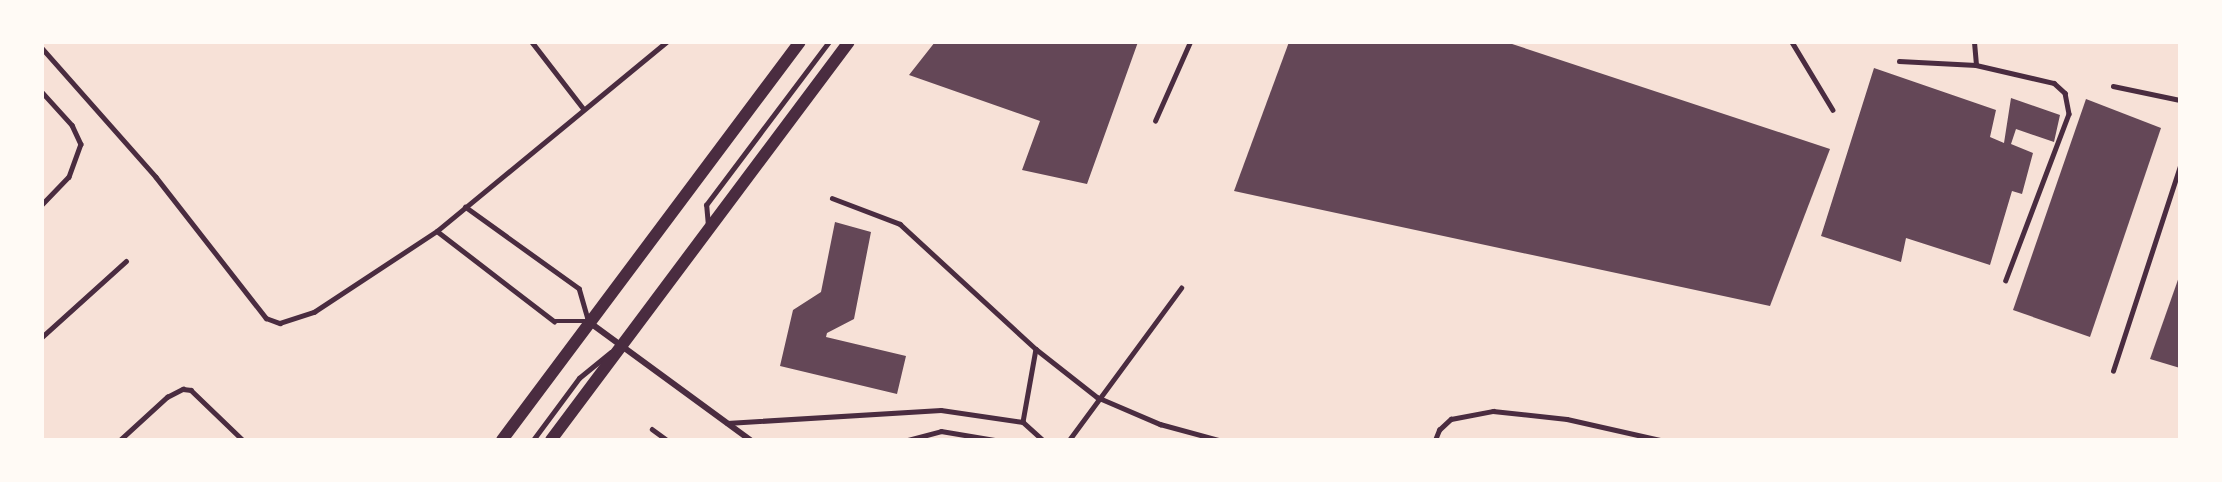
<!DOCTYPE html>
<style>
body{margin:0}
#map{position:relative;width:2222px;height:482px;overflow:hidden;background:#f7e1d7;font-family:"Exo 2",sans-serif}
div>[style]{position:absolute}
[style*='--x']{left:calc(var(--x)*1px);top:calc(var(--y)*1px);width:calc(var(--w)*1px);rotate:calc(var(--a)*1deg)}
.building>*{inset:0;background:#644757}
.service>*{height:4.5px;margin:-2.25px;padding:0 2.25px;transform-origin:2.25px;border-radius:2.25px;background:#4a2c40}
.minor>*{height:6px;margin:-3px;padding:0 3px;transform-origin:3px;border-radius:3px;background:#4a2c40}
.secondary>*{height:12px;margin:-6px;padding:0 6px;transform-origin:6px;border-radius:6px;background:#4a2c40}
span{translate:-50% -50%;white-space:nowrap;text-align:center;line-height:1.15;-webkit-text-stroke:4.5px #fffaf5;paint-order:stroke}
.frame{position:absolute;inset:0;border:44px solid #fffaf5;pointer-events:none}
</style>
<div id="map">
<div class="building">
<i style="clip-path:polygon(935px 42px,1138px 42px,1087px 184px,1022px 170px,1040px 121px,909px 75px)"></i>
<i style="clip-path:polygon(1289px 42px,1506px 42px,1830px 149px,1770px 306px,1234px 191px)"></i>
<i style="clip-path:polygon(1874px 68px,1996px 110px,1990px 137px,2004px 143px,2011px 98px,2060px 115px,2054px 142px,2016px 129px,2011px 144px,2033px 153px,2022px 194px,2012px 191px,1990px 265px,1906px 238px,1901px 262px,1821px 236px)"></i>
<i style="clip-path:polygon(2086px 99px,2161px 128px,2090px 337px,2013px 310px)"></i>
<i style="clip-path:polygon(835px 222px,871px 232px,854px 319px,827px 333px,826px 337px,906px 356px,897px 394px,780px 366px,793px 310px,821px 292px)"></i>
<i style="clip-path:polygon(2180px 274px,2180px 368px,2150px 359px)"></i>
</div>
<div class="service">
<i style="--x:532;--y:42;--w:83;--a:52.3"></i>
<i style="--x:1792;--y:42;--w:79;--a:58.9"></i>
<i style="--x:42;--y:48;--w:172;--a:48.5"></i>
<i style="--x:156;--y:177;--w:179;--a:52"></i>
<i style="--x:266;--y:318;--w:15;--a:20"></i>
<i style="--x:280;--y:323;--w:36;--a:-18"></i>
<i style="--x:314;--y:312;--w:147;--a:-33.4"></i>
<i style="--x:437;--y:231;--w:297;--a:-39.5"></i>
<i style="--x:1899;--y:61;--w:77;--a:3"></i>
<i style="--x:1976;--y:65;--w:23;--a:-95"></i>
<i style="--x:1976;--y:65;--w:80;--a:13"></i>
<i style="--x:2054;--y:83;--w:15;--a:42"></i>
<i style="--x:2065;--y:93;--w:21;--a:79"></i>
<i style="--x:2069;--y:114;--w:178;--a:110.8"></i>
<i style="--x:2113;--y:86;--w:68;--a:11.8"></i>
<i style="--x:42;--y:92;--w:45;--a:47.7"></i>
<i style="--x:72;--y:125;--w:21;--a:65"></i>
<i style="--x:81;--y:144;--w:35;--a:110"></i>
<i style="--x:69;--y:177;--w:39;--a:134"></i>
<i style="--x:1155;--y:121;--w:86;--a:-66.1"></i>
<i style="--x:832;--y:198;--w:73;--a:20.9"></i>
<i style="--x:900;--y:224;--w:185;--a:42.6"></i>
<i style="--x:1036;--y:349;--w:74;--a:100.1"></i>
<i style="--x:708;--y:226;--w:21;--a:-95"></i>
<i style="--x:706;--y:205;--w:204;--a:-53"></i>
<i style="--x:437;--y:231;--w:148;--a:37.6"></i>
<i style="--x:554;--y:321;--w:34;--a:0"></i>
<i style="--x:588;--y:321;--w:33;--a:-106"></i>
<i style="--x:579;--y:289;--w:140;--a:-144.3"></i>
<i style="--x:42;--y:337;--w:113;--a:-42.1"></i>
<i style="--x:1036;--y:349;--w:78;--a:38.2"></i>
<i style="--x:1097;--y:397;--w:69;--a:23.2"></i>
<i style="--x:1160;--y:424;--w:61;--a:15.2"></i>
<i style="--x:2113;--y:371;--w:216;--a:-71.9"></i>
<i style="--x:727;--y:423;--w:214;--a:-3.5"></i>
<i style="--x:941;--y:410;--w:83;--a:8.3"></i>
<i style="--x:1023;--y:422;--w:27;--a:42"></i>
<i style="--x:652;--y:429;--w:19;--a:36"></i>
<i style="--x:120;--y:440;--w:64;--a:-42.5"></i>
<i style="--x:167;--y:397;--w:18;--a:-27"></i>
<i style="--x:183;--y:389;--w:8;--a:7"></i>
<i style="--x:191;--y:390;--w:72;--a:43.9"></i>
<i style="--x:533;--y:440;--w:77;--a:-53.4"></i>
<i style="--x:579;--y:378;--w:41;--a:-39.1"></i>
<i style="--x:908;--y:440;--w:34;--a:-15"></i>
<i style="--x:941;--y:431;--w:54;--a:9.6"></i>
<i style="--x:1069;--y:440;--w:189;--a:-53.6"></i>
<i style="--x:1435;--y:440;--w:11;--a:-68"></i>
<i style="--x:1439;--y:430;--w:16;--a:-43"></i>
<i style="--x:1451;--y:419;--w:43;--a:-10.8"></i>
<i style="--x:1493;--y:411;--w:74;--a:6.2"></i>
<i style="--x:1567;--y:419;--w:95;--a:12.7"></i>
</div>
<div class="minor">
<i style="--x:589;--y:322;--w:200;--a:36.2"></i>
</div>
<div class="secondary">
<i style="--x:502;--y:440;--w:497;--a:-53.2"></i>
<i style="--x:551;--y:440;--w:497;--a:-53.2"></i>
</div>
<div class="frame"></div>
</div>
